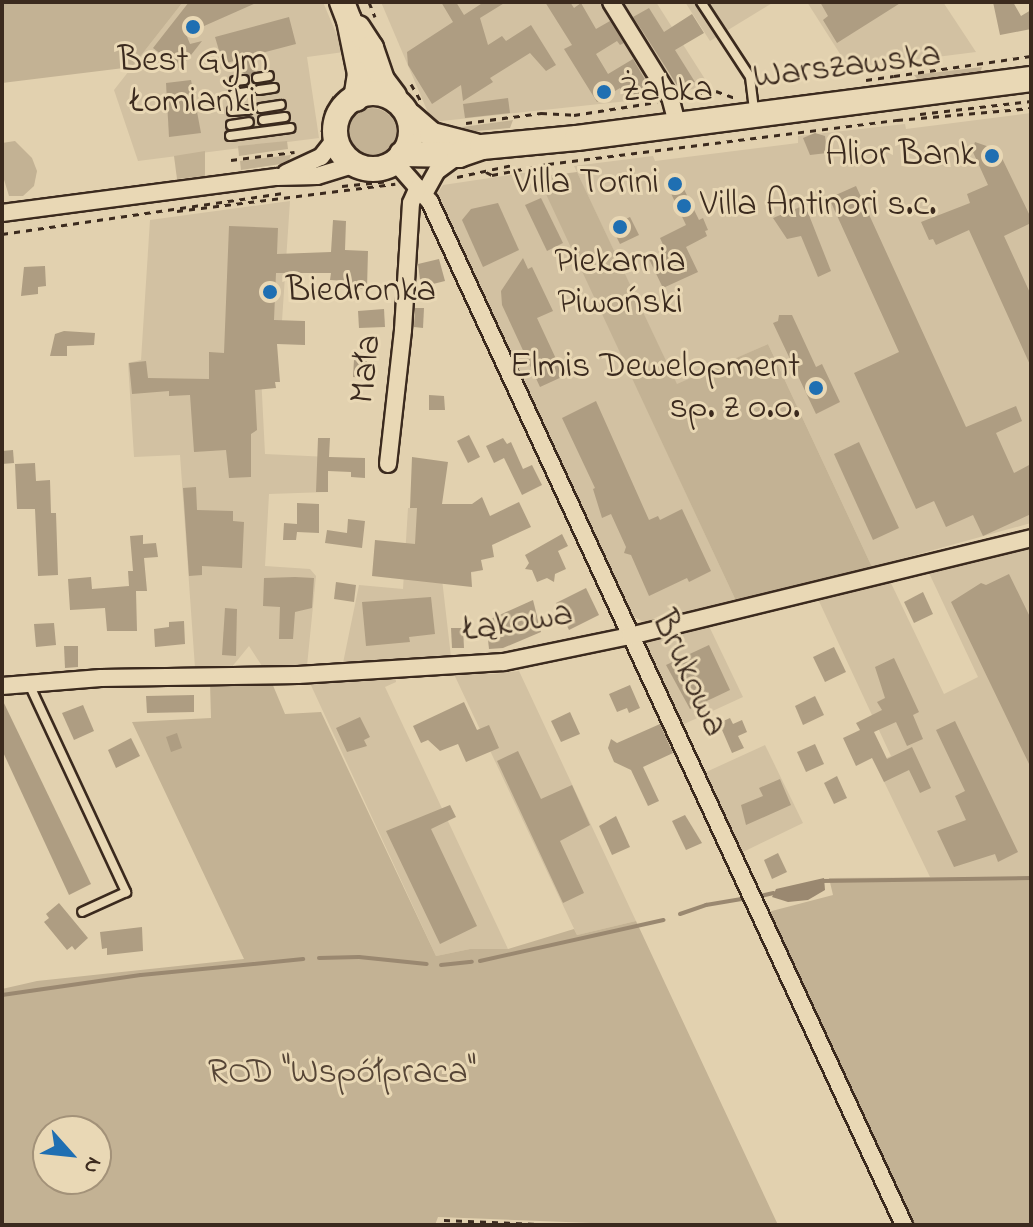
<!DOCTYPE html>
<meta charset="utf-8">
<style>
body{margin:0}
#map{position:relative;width:1033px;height:1227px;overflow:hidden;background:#e2d1af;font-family:"Indie Flower",sans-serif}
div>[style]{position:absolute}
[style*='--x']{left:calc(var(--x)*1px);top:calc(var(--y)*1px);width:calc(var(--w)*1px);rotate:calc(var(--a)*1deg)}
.built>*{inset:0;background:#d2c1a2}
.green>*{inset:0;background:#c3b294}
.round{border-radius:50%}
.water>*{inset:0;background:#9a8870}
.stream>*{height:4px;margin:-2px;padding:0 2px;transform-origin:2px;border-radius:2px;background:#9a8870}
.building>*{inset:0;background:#ae9d82}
.path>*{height:3px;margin-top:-1.5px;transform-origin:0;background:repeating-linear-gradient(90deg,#3b2a1e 0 6px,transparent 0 12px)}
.roads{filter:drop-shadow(2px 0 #3b2a1e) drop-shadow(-2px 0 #3b2a1e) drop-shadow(0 2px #3b2a1e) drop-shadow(0 -2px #3b2a1e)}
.lane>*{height:8px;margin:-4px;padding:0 4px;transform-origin:4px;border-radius:4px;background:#e9d8b5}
.street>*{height:16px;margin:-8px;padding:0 8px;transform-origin:8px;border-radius:8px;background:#e9d8b5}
.secondary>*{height:24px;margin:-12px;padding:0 12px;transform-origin:12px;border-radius:12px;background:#e9d8b5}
.secondary>.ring{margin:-12px;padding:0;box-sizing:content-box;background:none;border:24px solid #e9d8b5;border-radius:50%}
.dots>*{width:22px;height:22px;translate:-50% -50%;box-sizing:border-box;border:4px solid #e9d8b5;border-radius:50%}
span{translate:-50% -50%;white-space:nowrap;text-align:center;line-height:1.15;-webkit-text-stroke:6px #e9d8b5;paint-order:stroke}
.poi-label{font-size:36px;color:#3b2a1e}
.left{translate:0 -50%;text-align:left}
.right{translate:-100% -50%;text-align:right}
.street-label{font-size:36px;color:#3b2a1e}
.park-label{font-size:36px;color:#564536}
.frame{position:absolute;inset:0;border:4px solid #3b2a1e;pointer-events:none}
.north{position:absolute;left:32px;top:1115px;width:80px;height:80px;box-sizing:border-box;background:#e9d8b5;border:2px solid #a39279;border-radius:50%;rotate:117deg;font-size:22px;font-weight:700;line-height:32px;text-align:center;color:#3b2a1e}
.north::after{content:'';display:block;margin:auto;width:28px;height:36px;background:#1f6fb2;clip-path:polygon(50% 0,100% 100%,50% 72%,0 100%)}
</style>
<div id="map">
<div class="built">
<i style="clip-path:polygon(183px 2px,323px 2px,344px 52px,307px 57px,319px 138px,138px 161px,114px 90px)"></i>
<i style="clip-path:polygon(381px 2px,604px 2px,660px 94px,628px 101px,432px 122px)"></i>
<i style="clip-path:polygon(621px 2px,656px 2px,710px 87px,672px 92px,617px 4px)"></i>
<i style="clip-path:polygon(685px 2px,774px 2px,710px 41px)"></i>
<i style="clip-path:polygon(807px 2px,943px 2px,976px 52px,849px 68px)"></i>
<i style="clip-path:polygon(1031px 113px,1031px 523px,872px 567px,768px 344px,677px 385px,574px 166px,653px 156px,655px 161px,798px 143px,798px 136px,905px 124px,906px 129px)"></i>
<i style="clip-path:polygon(536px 171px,539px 177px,736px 601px,644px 622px,632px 616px,436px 196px,443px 185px)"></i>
<i style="clip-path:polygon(290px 201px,282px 321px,259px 335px,265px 454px,329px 457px,327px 492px,269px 494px,265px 566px,310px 569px,316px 576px,307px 666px,262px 666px,249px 646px,231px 668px,195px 668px,180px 455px,134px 457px,128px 363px,141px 360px,150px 220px)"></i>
<i style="clip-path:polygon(465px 505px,483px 570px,442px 579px,451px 657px,343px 663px,359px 585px,403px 589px,408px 508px)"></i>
<i style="clip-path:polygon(1031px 546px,1031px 877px,930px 877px,875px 763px,891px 756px,818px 599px,890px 581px,944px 694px,978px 677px,929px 573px)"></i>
<i style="clip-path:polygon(707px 622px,743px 697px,682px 725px,645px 648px,650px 637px)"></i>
<i style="clip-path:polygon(452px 670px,494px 674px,519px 671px,636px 921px,577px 935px)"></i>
<i style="clip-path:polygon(395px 674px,396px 682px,385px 687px,508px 949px,470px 949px,436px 956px,309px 681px)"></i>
<i style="clip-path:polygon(765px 745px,803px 823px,741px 853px,704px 773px)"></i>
</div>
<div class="green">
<i style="clip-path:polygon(2px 2px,183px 2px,132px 67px,2px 83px)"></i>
<i style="clip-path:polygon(982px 67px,980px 74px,920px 82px,914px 75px)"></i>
<i class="round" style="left:347px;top:108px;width:50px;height:50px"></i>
<i style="clip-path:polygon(513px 120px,510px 128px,466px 132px,462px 127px)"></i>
<i style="clip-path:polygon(15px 141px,32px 158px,37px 171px,34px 186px,23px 196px,9px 196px,2px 173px,2px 143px)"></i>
<i style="clip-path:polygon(287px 141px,288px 149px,239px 156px,238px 146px)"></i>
<i style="clip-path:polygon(205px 151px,205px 176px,177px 179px,174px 156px)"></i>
<i style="clip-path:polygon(291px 155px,288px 163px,241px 170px,240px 161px)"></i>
<i style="clip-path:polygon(577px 172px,677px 384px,768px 344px,872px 567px,736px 601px,538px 177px)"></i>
<i style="clip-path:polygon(evenodd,210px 683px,272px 683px,285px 714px,321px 712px,436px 956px,470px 949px,508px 949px,574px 929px,577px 935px,636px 921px,778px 1225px,643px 1225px,438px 1217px,435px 1225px,2px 1225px,2px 989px,37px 981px,244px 959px,132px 722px,211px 718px,210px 683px,48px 1131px,96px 1131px,96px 1179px,48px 1179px,48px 1131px)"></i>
<i style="clip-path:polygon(1031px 877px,1031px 1225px,914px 1225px,768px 912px,833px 895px,829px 878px)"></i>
</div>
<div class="water">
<i style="clip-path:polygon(824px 878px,825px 890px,808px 900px,788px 902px,772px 897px,776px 889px)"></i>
</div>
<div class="stream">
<i style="--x:822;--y:881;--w:209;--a:-0.8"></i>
<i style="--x:756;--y:897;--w:18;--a:-13"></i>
<i style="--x:680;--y:914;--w:28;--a:-19"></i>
<i style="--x:706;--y:905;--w:42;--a:-9.7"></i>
<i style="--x:319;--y:958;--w:40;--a:-1.4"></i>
<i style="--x:359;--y:957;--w:68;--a:5.9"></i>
<i style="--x:480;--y:961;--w:188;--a:-12.6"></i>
<i style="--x:441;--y:965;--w:31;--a:-6"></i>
<i style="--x:2;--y:995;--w:140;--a:-8.2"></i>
<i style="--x:141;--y:975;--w:163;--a:-5.6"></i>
</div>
<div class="building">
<i style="clip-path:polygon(189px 2px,258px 2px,186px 34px,190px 44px,202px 41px,180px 69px,153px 48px)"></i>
<i style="clip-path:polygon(441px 2px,456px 2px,464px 15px,484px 2px,506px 2px,480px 18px,488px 45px,502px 36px,506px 41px,531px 25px,556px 65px,546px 71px,530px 53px,490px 78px,493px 82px,463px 101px,461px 85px,432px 104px,408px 65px,407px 52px,453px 22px)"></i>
<i style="clip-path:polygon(545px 2px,570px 2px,574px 8px,581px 3px,596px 29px,610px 21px,624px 43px,620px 45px,617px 41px,596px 54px,608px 74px,633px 59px,650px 88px,628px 101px,620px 88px,597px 102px,564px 49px,572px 45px)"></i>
<i style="clip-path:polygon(820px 2px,902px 2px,837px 43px,823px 20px,828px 16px)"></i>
<i style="clip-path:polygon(993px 2px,1013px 2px,1021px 16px,1031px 10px,1031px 29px,1000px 35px)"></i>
<i style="clip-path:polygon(649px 8px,664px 32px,692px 14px,704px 33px,675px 50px,695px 82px,677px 85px,643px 32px,633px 17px)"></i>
<i style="clip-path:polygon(289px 17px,296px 44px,254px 55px,256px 71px,250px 77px,243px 73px,241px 59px,223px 64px,215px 37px)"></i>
<i style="clip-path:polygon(191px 80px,201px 133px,169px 137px,166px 83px)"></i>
<i style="clip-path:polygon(508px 98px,510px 113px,465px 118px,463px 104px)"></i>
<i style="clip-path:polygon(815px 133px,825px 136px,827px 153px,810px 155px,803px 138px)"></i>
<i style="clip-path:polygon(975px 142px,998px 150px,1031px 218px,1031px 223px,1004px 236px,1031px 295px,1031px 367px,969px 230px,936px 245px,933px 239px,929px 240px,921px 222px,970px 203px,967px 194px,988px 185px,972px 150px)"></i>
<i style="clip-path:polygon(678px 177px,699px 220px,703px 218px,708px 230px,705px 231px,707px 236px,686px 247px,698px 272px,663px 288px,649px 259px,666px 251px,660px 238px,686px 225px,666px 183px)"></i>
<i style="clip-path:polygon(856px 186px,966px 427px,1016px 406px,1022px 421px,996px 433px,1014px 473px,1031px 464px,1031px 514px,983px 536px,973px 515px,946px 527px,934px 501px,916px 509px,854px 373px,899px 352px,829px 198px)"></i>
<i style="clip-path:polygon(541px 198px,563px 243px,547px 251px,525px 205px)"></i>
<i style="clip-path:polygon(498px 203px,519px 250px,483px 267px,462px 220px,471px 209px)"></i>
<i style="clip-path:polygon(805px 205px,831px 271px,818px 277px,801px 236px,787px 239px,773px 218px)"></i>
<i style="clip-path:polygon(630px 217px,639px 235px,620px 244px,611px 226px)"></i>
<i style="clip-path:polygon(333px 220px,346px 221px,345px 250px,368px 251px,367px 289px,347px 288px,347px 281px,330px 280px,331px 273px,276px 273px,274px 320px,305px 321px,305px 345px,277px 344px,280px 382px,275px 382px,276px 388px,255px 390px,257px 430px,251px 434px,251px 477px,229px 478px,226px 450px,194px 452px,190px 395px,169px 396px,169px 391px,132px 394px,129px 363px,146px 361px,148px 378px,209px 379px,209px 352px,224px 353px,229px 226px,278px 228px,277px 254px,331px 252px)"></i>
<i style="clip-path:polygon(523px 258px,528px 269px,532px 267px,553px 311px,537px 318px,564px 376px,540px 387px,502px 305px,501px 291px)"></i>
<i style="clip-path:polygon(439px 259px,445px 281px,421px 287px,418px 264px)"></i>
<i style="clip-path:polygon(45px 266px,46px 286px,38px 287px,38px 294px,21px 296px,24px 267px)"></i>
<i style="clip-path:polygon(415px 308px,424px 308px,423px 328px,414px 327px)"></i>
<i style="clip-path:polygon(384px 309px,385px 327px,359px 328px,358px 311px)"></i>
<i style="clip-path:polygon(779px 315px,792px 315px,816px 367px,822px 364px,840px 402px,816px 414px,773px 323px,778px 321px)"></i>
<i style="clip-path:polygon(64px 331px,95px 333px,94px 345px,67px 346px,67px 356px,50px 356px,55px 334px)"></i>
<i style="clip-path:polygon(354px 360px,367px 361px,367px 378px,353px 377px)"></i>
<i style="clip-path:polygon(429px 395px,444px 396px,445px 410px,429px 410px)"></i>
<i style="clip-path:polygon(596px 401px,649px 520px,658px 516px,660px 520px,682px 509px,711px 571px,689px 582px,687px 578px,649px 596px,631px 555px,624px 553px,626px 547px,611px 514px,602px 518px,593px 489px,595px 488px,562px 418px)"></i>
<i style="clip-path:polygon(469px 435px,480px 457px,468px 463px,457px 441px)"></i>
<i style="clip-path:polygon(318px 438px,330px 438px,329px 457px,365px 458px,365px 478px,351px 477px,351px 472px,328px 471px,328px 492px,316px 492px)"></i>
<i style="clip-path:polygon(503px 438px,507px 444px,511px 442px,523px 469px,532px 465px,542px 485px,522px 495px,504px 458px,494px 463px,486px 446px)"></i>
<i style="clip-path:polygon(859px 442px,899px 528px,873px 540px,834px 454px)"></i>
<i style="clip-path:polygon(13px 450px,14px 463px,2px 464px,2px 451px)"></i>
<i style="clip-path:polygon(412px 457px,448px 462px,442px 504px,472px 504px,482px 497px,490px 516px,519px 502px,531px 527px,492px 545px,494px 557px,481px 560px,483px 570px,471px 572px,472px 587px,372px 576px,375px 540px,415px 544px,417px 508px,410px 508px)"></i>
<i style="clip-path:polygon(35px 463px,36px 481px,50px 480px,51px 513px,56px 513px,58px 575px,38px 576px,35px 509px,17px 509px,15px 464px)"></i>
<i style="clip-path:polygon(196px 487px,197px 510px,233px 511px,233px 521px,244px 522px,242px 568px,202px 566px,202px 575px,189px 576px,183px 488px)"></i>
<i style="clip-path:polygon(297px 503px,319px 504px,319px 533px,297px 532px,296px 540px,283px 540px,284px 523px,297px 524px)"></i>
<i style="clip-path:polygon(348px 519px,365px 521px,362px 548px,325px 543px,327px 530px,347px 533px)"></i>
<i style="clip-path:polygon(562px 534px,568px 546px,558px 551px,566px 569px,555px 574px,554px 582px,547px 578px,537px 582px,532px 570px,525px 569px,529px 563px,525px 555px)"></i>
<i style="clip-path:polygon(143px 535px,143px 544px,156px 543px,158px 557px,144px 558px,147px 591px,136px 591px,137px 631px,107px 631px,105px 608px,70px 610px,68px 579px,91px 577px,92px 589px,129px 586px,128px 571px,133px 571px,130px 536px)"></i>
<i style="clip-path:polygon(1009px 574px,1031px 619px,1031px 768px,951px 602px,981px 583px,986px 585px)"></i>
<i style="clip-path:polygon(295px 577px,314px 578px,312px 608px,295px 612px,293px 639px,279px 639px,280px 607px,263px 606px,264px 578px)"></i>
<i style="clip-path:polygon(336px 582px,356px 585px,354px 602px,334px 599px)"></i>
<i style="clip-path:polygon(586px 588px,599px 615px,569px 630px,556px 603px)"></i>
<i style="clip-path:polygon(923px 592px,933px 614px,914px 623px,904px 602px)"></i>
<i style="clip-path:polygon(431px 597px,435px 634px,409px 637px,410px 642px,366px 646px,362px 602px)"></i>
<i style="clip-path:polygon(533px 600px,541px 632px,503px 648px,489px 649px,486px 621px)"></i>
<i style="clip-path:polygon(225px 608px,237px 609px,236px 656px,222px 655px)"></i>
<i style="clip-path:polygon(184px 621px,185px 644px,155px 647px,154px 629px,169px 627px,169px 622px)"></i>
<i style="clip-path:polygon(54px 623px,56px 645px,36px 647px,34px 624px)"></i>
<i style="clip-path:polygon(451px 628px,463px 628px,464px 648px,452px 648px)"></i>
<i style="clip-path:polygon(709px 645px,730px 690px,690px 709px,666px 665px)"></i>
<i style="clip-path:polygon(64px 646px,78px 646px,78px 667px,65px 668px)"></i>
<i style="clip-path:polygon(834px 647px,846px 672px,825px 682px,813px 657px)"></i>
<i style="clip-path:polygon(894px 658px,919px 712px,913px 715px,923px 739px,907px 746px,896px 722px,874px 732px,887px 759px,912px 747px,931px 788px,920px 793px,909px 770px,884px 782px,872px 758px,856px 766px,843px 738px,860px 730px,856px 723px,882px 710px,877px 702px,885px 698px,875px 667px)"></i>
<i style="clip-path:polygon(630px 685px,640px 708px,629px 713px,627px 708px,617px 712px,609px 694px)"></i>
<i style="clip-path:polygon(194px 695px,194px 712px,147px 713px,146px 696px)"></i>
<i style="clip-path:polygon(815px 696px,824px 715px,803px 725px,795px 706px)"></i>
<i style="clip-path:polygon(2px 699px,91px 884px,69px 895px,2px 750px)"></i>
<i style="clip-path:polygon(464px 702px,477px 730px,489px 725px,499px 748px,466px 762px,458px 744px,440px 751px,428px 740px,421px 743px,413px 726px)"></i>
<i style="clip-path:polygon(83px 705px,94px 731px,74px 740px,62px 713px)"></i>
<i style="clip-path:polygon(570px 712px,580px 734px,561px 742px,551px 721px)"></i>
<i style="clip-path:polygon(360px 717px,370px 737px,364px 740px,367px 746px,347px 752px,336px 728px)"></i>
<i style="clip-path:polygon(730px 718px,733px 724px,742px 720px,747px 732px,738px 736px,744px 748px,732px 753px,719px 723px)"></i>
<i style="clip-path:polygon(955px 721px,1018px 852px,998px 862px,995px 854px,954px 867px,937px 831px,966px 820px,955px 796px,965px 791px,936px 730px)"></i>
<i style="clip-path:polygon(660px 724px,673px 753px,643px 767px,659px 801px,648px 806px,631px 770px,614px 762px,608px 748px,611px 739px,617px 743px)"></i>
<i style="clip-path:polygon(177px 733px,182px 748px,171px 752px,166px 737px)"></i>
<i style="clip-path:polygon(131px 738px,140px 756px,116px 768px,108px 750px)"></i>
<i style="clip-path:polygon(815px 744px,824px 764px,806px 772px,797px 752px)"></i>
<i style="clip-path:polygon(518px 751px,541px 799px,572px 785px,590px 825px,560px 841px,584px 893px,563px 903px,497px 761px)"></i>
<i style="clip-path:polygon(837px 776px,847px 798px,834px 804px,824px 783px)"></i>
<i style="clip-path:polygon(780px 779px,791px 805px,746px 825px,741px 805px,763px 796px,759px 788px)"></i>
<i style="clip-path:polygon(450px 805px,456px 817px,431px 829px,477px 926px,440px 944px,386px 831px)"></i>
<i style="clip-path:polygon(685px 815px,702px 843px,686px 850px,672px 821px)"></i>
<i style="clip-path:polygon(616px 816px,630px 847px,612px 855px,599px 826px)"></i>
<i style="clip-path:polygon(778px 853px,787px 872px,772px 879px,764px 860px)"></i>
<i style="clip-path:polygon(59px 903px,88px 938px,75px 950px,72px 946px,67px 950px,44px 922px,49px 918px,46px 914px)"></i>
<i style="clip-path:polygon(142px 927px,143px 951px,107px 955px,107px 948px,102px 949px,100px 932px)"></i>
</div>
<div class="path">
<i style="--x:369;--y:2;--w:16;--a:68"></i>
<i style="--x:894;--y:76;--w:138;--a:-8.3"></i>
<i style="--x:866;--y:80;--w:28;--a:-8"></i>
<i style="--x:411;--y:84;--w:20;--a:60"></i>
<i style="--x:684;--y:97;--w:33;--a:-11"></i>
<i style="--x:716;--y:91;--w:20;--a:20"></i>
<i style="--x:920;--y:114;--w:112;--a:-6.7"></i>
<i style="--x:466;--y:123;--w:76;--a:-7.6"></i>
<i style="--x:541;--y:113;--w:33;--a:3"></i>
<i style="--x:574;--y:115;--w:84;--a:-8.9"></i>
<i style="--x:322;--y:132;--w:20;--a:-81"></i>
<i style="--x:325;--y:112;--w:24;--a:-60"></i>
<i style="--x:231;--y:160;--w:64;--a:-7.2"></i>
<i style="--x:486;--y:172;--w:7;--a:27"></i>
<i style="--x:492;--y:175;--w:57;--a:-11.1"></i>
<i style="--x:548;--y:164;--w:352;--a:-7.2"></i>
<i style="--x:897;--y:120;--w:135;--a:-5.1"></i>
<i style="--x:457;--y:177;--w:56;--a:-12.3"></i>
<i style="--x:342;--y:186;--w:48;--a:-5.9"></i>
<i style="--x:177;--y:211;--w:220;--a:-7.1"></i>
<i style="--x:2;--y:234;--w:284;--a:-8.3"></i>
<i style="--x:444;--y:1220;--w:118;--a:2.4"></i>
</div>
<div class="roads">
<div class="lane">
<i style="--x:701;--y:2;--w:90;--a:56.8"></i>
<i style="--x:750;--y:77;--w:34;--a:83"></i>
<i style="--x:257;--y:78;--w:12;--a:-9"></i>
<i style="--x:235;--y:81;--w:9;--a:-6"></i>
<i style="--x:259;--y:90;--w:15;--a:-8"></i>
<i style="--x:234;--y:94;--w:12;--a:-9"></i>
<i style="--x:261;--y:108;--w:20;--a:-9"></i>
<i style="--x:232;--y:111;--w:16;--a:-4"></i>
<i style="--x:263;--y:120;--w:22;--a:-8"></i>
<i style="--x:231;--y:125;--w:18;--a:-9"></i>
<i style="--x:230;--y:136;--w:61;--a:-7.6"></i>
<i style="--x:29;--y:684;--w:230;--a:65"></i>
<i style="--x:126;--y:892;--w:48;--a:155.6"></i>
</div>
<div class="street">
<i style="--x:611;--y:2;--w:112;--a:58.2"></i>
<i style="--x:670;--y:97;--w:30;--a:75"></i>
<i style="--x:395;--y:162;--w:53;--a:48.8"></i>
<i style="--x:430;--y:202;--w:1127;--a:65.14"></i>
<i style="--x:286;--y:173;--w:38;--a:-25"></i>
<i style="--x:321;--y:157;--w:23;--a:-52"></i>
<i style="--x:424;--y:194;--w:26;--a:-61"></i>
<i style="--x:437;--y:171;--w:27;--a:-36"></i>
<i style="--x:2;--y:213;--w:277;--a:-7.5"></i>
<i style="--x:277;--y:177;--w:40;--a:-1.4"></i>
<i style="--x:317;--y:176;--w:38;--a:-17"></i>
<i style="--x:388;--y:464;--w:135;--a:-83.6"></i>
<i style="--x:403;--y:330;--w:127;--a:-86.4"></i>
<i style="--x:411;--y:203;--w:17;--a:-66"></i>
<i style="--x:2;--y:686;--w:99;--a:-4.6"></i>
<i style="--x:101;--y:678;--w:197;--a:-0.9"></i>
<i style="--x:298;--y:675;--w:206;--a:-3.6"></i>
<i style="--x:504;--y:662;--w:129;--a:-11.7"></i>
<i style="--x:630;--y:636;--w:413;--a:-13.7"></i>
</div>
<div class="secondary">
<i style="--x:342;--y:2;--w:19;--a:69"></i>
<i style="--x:349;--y:20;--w:55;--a:78.5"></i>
<i style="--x:360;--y:74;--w:25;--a:99"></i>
<i style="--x:358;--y:28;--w:24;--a:57"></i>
<i style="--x:371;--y:48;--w:34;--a:71"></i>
<i style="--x:382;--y:80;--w:20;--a:53"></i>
<i class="ring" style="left:335px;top:93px;width:52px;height:52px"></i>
<i style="--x:410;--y:116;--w:29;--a:41"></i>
<i style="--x:432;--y:135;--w:44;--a:14.3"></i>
<i style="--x:402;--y:154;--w:57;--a:1"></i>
<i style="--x:459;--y:155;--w:24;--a:-19"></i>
<i style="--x:482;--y:147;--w:95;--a:-5.4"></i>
<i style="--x:577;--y:138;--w:458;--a:-7.4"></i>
</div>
</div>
<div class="dots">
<i style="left:193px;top:27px;background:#1f6fb2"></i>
<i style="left:604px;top:92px;background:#1f6fb2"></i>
<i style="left:992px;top:156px;background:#1f6fb2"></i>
<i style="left:675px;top:184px;background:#1f6fb2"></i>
<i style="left:684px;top:206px;background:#1f6fb2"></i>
<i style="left:620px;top:227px;background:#1f6fb2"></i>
<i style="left:270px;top:292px;background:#1f6fb2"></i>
<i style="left:816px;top:388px;background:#1f6fb2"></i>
</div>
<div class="poi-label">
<span style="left:193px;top:82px">Best Gym<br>Łomianki</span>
<span class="left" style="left:620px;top:92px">Żabka</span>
<span class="right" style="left:976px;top:156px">Alior Bank</span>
<span class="right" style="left:659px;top:184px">Villa Torini</span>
<span class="left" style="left:700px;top:206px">Villa Antinori s.c.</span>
<span style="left:620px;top:283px">Piekarnia<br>Piwoński</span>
<span class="left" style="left:286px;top:292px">Biedronka</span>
<span class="right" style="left:800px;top:388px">Elmis Dewelopment<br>sp. z o.o.</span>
</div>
<div class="street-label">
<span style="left:847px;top:67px;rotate:-7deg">Warszawska</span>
<span style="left:367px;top:369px;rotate:-84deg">Mała</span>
<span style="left:518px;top:623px;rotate:-9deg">Łąkowa</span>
<span style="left:688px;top:674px;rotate:65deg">Brukowa</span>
</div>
<div class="park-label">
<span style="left:342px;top:1074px">ROD "Współpraca"</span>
</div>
<div class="frame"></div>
<div class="north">N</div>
</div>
